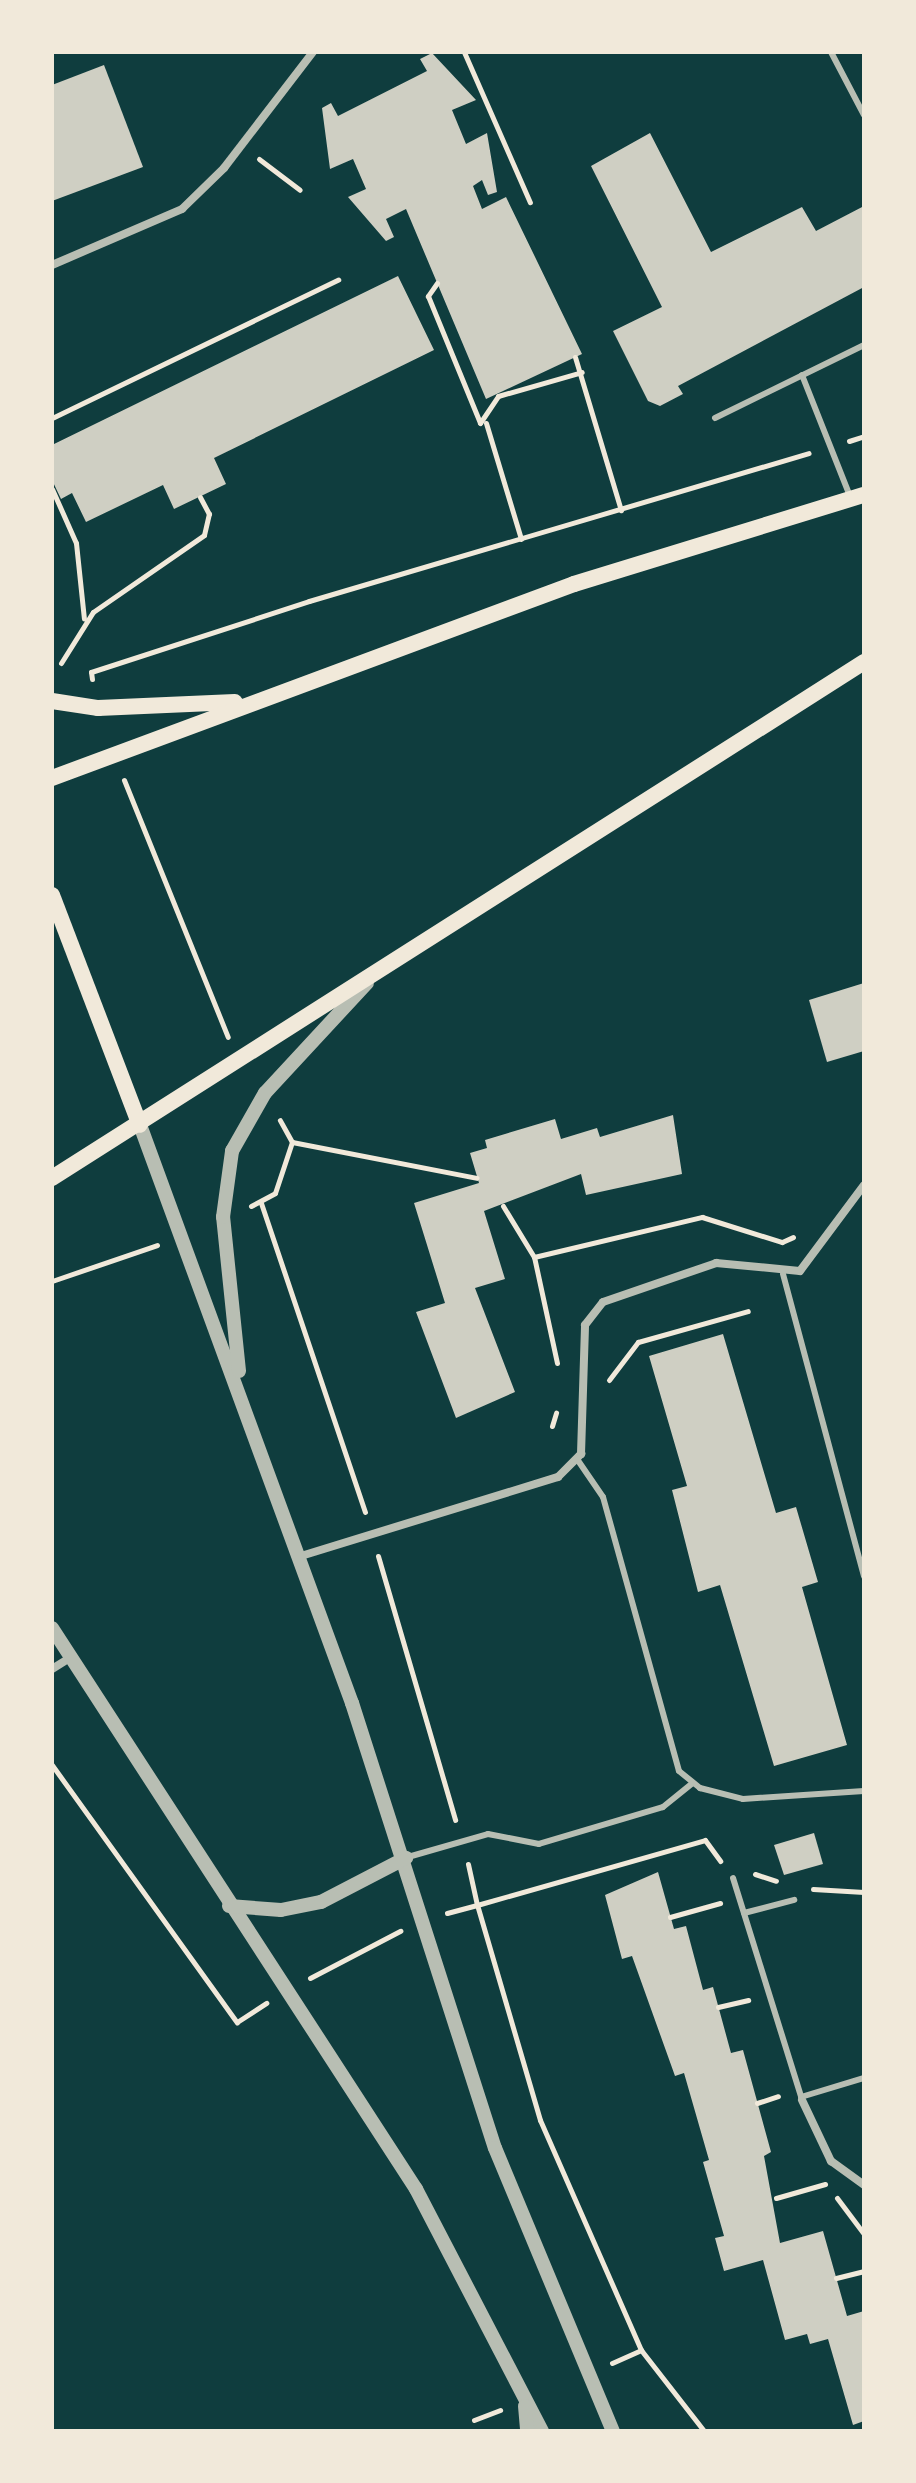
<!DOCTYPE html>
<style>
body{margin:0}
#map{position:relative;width:916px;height:2483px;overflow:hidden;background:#0f3d3e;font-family:Barlow,sans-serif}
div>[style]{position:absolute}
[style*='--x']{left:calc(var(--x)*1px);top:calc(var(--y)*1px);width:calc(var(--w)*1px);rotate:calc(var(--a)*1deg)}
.building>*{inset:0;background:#cfcfc3}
.path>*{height:5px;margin:-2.5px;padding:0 2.5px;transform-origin:2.5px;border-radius:2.5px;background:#f1e9da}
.service>*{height:6px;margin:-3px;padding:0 3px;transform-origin:3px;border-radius:3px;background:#b8beb3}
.minor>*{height:8px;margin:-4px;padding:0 4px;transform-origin:4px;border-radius:4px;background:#b8beb3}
.tertiary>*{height:14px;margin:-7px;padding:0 7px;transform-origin:7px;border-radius:7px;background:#b8beb3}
.secondary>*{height:16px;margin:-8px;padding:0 8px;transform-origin:8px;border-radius:8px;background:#f1e9da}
span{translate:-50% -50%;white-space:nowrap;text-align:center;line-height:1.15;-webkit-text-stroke:8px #f1e9da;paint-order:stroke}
.frame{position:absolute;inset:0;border:54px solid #f1e9da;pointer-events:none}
</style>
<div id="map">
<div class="building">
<i style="clip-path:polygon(432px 53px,476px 100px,452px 110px,466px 144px,487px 133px,497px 192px,488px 195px,482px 180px,473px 186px,482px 209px,506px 197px,582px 354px,486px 399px,406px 209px,386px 219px,394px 237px,386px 241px,348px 197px,366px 189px,353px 159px,330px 169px,322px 108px,331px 103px,338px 116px,427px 71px,420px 59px)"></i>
<i style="clip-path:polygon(104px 65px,143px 167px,52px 201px,52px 85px)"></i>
<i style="clip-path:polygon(650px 133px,711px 252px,802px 207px,816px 231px,864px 206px,864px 287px,678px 386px,683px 394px,660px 406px,648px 401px,613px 331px,662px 307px,591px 166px)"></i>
<i style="clip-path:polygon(398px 276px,434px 350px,214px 458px,226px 484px,174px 509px,163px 485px,86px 522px,72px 493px,61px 499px,52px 480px,52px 445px)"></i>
<i style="clip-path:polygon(864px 983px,864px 1051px,827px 1062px,809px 1000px)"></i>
<i style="clip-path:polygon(673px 1115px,682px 1174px,586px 1195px,581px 1174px,484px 1211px,505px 1279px,475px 1288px,515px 1392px,456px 1418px,416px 1312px,445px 1303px,414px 1203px,479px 1183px,470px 1153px,487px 1148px,485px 1140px,555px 1119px,561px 1139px,597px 1128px,600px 1137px)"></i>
<i style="clip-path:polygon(723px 1334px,776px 1513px,796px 1507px,818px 1582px,802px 1587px,847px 1745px,774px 1766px,720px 1585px,698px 1592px,672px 1490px,687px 1486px,649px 1356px)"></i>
<i style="clip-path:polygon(814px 1833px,823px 1864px,784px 1875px,774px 1845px)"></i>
<i style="clip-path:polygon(658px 1872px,674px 1929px,686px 1926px,703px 1990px,713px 1987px,731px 2053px,743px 2050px,771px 2152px,764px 2156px,780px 2243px,823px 2231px,847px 2316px,864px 2311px,864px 2421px,853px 2425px,828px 2339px,810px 2344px,807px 2334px,785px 2340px,763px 2260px,724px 2271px,715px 2238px,724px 2236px,703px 2162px,709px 2160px,684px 2073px,675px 2076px,632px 1956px,622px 1959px,605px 1895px)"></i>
</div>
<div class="path">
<i style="--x:464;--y:52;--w:164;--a:66.3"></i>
<i style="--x:259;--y:159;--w:51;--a:37.1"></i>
<i style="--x:437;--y:283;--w:16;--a:125"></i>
<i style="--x:428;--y:296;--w:137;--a:67.7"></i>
<i style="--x:480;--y:423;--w:32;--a:-56"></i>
<i style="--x:498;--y:396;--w:87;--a:-15.9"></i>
<i style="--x:575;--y:357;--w:160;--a:73.3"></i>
<i style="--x:52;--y:418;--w:318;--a:-25.8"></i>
<i style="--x:486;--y:423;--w:121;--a:73.2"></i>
<i style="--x:849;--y:441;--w:16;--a:-18"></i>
<i style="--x:52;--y:489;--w:59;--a:66"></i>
<i style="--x:76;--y:543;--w:76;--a:84"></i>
<i style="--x:61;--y:663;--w:60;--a:-57.9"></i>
<i style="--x:93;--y:612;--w:135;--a:-34.7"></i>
<i style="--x:204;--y:535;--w:22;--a:-77"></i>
<i style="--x:209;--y:514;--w:19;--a:-118"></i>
<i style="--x:92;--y:679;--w:7;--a:-98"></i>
<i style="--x:91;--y:672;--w:229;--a:-18"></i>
<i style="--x:309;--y:601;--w:521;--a:-16.49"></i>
<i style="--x:124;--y:780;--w:277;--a:68"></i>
<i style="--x:292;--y:1142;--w:188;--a:11"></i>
<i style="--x:261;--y:1203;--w:326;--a:71.4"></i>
<i style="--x:251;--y:1206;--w:27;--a:-28"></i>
<i style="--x:275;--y:1193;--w:54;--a:-71.6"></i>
<i style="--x:292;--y:1142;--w:25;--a:-119"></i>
<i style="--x:503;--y:1206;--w:60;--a:58.7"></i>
<i style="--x:52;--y:1281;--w:111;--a:-18.9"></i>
<i style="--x:557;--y:1363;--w:108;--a:-102.2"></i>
<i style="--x:534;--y:1257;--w:173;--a:-13.4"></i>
<i style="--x:702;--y:1217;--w:84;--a:17.4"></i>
<i style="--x:782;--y:1242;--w:12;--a:-24"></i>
<i style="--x:609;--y:1380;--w:48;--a:-52.7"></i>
<i style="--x:638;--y:1342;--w:114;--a:-15.7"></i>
<i style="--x:552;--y:1426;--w:14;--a:-73"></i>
<i style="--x:378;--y:1556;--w:275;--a:73.7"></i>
<i style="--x:52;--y:1765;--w:317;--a:54.3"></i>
<i style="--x:237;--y:2022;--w:35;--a:-33"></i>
<i style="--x:755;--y:1874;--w:22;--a:18"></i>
<i style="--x:813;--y:1889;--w:51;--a:3.4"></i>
<i style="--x:447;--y:1913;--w:31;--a:-15"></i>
<i style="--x:477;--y:1905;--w:42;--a:-102.4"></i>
<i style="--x:670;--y:1917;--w:52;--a:-15.6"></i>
<i style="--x:310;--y:1978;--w:102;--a:-27.6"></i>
<i style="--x:718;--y:2007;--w:31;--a:-13"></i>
<i style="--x:757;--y:2103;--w:22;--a:-18"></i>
<i style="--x:776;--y:2198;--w:51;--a:-15.9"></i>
<i style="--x:837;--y:2198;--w:45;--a:53.1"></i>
<i style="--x:836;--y:2278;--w:29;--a:-14"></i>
<i style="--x:641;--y:2350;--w:251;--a:-113.7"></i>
<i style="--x:540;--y:2120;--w:224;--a:-106.3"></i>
<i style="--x:477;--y:1905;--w:237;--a:-15.9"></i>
<i style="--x:705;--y:1840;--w:26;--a:54"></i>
<i style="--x:612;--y:2363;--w:32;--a:-24"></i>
<i style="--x:641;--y:2350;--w:103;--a:52.1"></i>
<i style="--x:474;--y:2420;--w:28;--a:-21"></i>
</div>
<div class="service">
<i style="--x:831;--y:52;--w:71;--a:62.4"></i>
<i style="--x:802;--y:375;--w:130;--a:68.4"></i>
<i style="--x:715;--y:418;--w:166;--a:-26.1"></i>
<i style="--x:783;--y:1274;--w:313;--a:75"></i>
<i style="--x:577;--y:1459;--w:46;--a:55.6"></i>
<i style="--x:603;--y:1497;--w:284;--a:74.5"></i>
<i style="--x:679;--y:1771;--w:27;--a:39"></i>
<i style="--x:700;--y:1788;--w:44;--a:14.3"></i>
<i style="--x:743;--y:1799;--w:121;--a:-3.8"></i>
<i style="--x:408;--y:1857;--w:83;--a:-16"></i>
<i style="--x:488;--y:1834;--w:52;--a:11.1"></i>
<i style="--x:539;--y:1844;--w:129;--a:-16.6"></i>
<i style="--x:663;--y:1807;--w:38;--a:-39"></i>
<i style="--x:733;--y:1878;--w:232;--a:72.7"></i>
<i style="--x:744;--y:1913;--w:52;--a:-14.6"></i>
<i style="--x:801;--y:2097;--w:66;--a:-16.8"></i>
</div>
<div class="minor">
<i style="--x:52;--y:265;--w:142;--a:-23.3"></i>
<i style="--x:182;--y:209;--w:59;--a:-44.3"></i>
<i style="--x:224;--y:168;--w:146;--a:-52.5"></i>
<i style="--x:301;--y:1556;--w:269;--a:-17.1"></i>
<i style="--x:558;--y:1477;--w:33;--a:-45"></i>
<i style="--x:581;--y:1454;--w:129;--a:-88.2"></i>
<i style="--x:585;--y:1325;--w:29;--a:-52"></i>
<i style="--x:603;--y:1302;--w:120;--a:-19"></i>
<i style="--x:716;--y:1263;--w:84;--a:5.4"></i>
<i style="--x:800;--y:1271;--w:107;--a:-53.3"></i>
<i style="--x:52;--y:1669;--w:22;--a:-32"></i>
<i style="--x:802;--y:2100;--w:68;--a:64.6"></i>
<i style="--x:831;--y:2161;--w:41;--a:36"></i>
</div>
<div class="tertiary">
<i style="--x:140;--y:1125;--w:616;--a:69.86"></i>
<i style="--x:352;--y:1703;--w:467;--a:72.2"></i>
<i style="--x:495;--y:2148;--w:307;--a:67.4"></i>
<i style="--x:239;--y:1371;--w:155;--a:-95.9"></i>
<i style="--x:223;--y:1217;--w:67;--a:-82.2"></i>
<i style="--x:232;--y:1151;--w:67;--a:-60.4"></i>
<i style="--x:265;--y:1093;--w:150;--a:-47.2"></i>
<i style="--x:52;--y:1628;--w:669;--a:57.02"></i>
<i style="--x:416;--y:2189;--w:273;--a:62.5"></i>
<i style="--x:229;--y:1906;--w:52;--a:4.4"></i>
<i style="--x:281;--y:1910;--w:41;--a:-11.3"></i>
<i style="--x:321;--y:1902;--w:96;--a:-27.4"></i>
<i style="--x:525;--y:2406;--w:25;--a:85"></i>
</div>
<div class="secondary">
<i style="--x:52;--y:701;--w:47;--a:8.7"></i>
<i style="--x:98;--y:708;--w:137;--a:-2.5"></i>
<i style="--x:52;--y:778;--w:557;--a:-20.39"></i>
<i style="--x:574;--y:584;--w:303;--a:-17.1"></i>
<i style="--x:52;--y:895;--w:246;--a:69.1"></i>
<i style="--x:52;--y:1178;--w:962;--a:-32.43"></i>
</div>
<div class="frame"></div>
</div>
